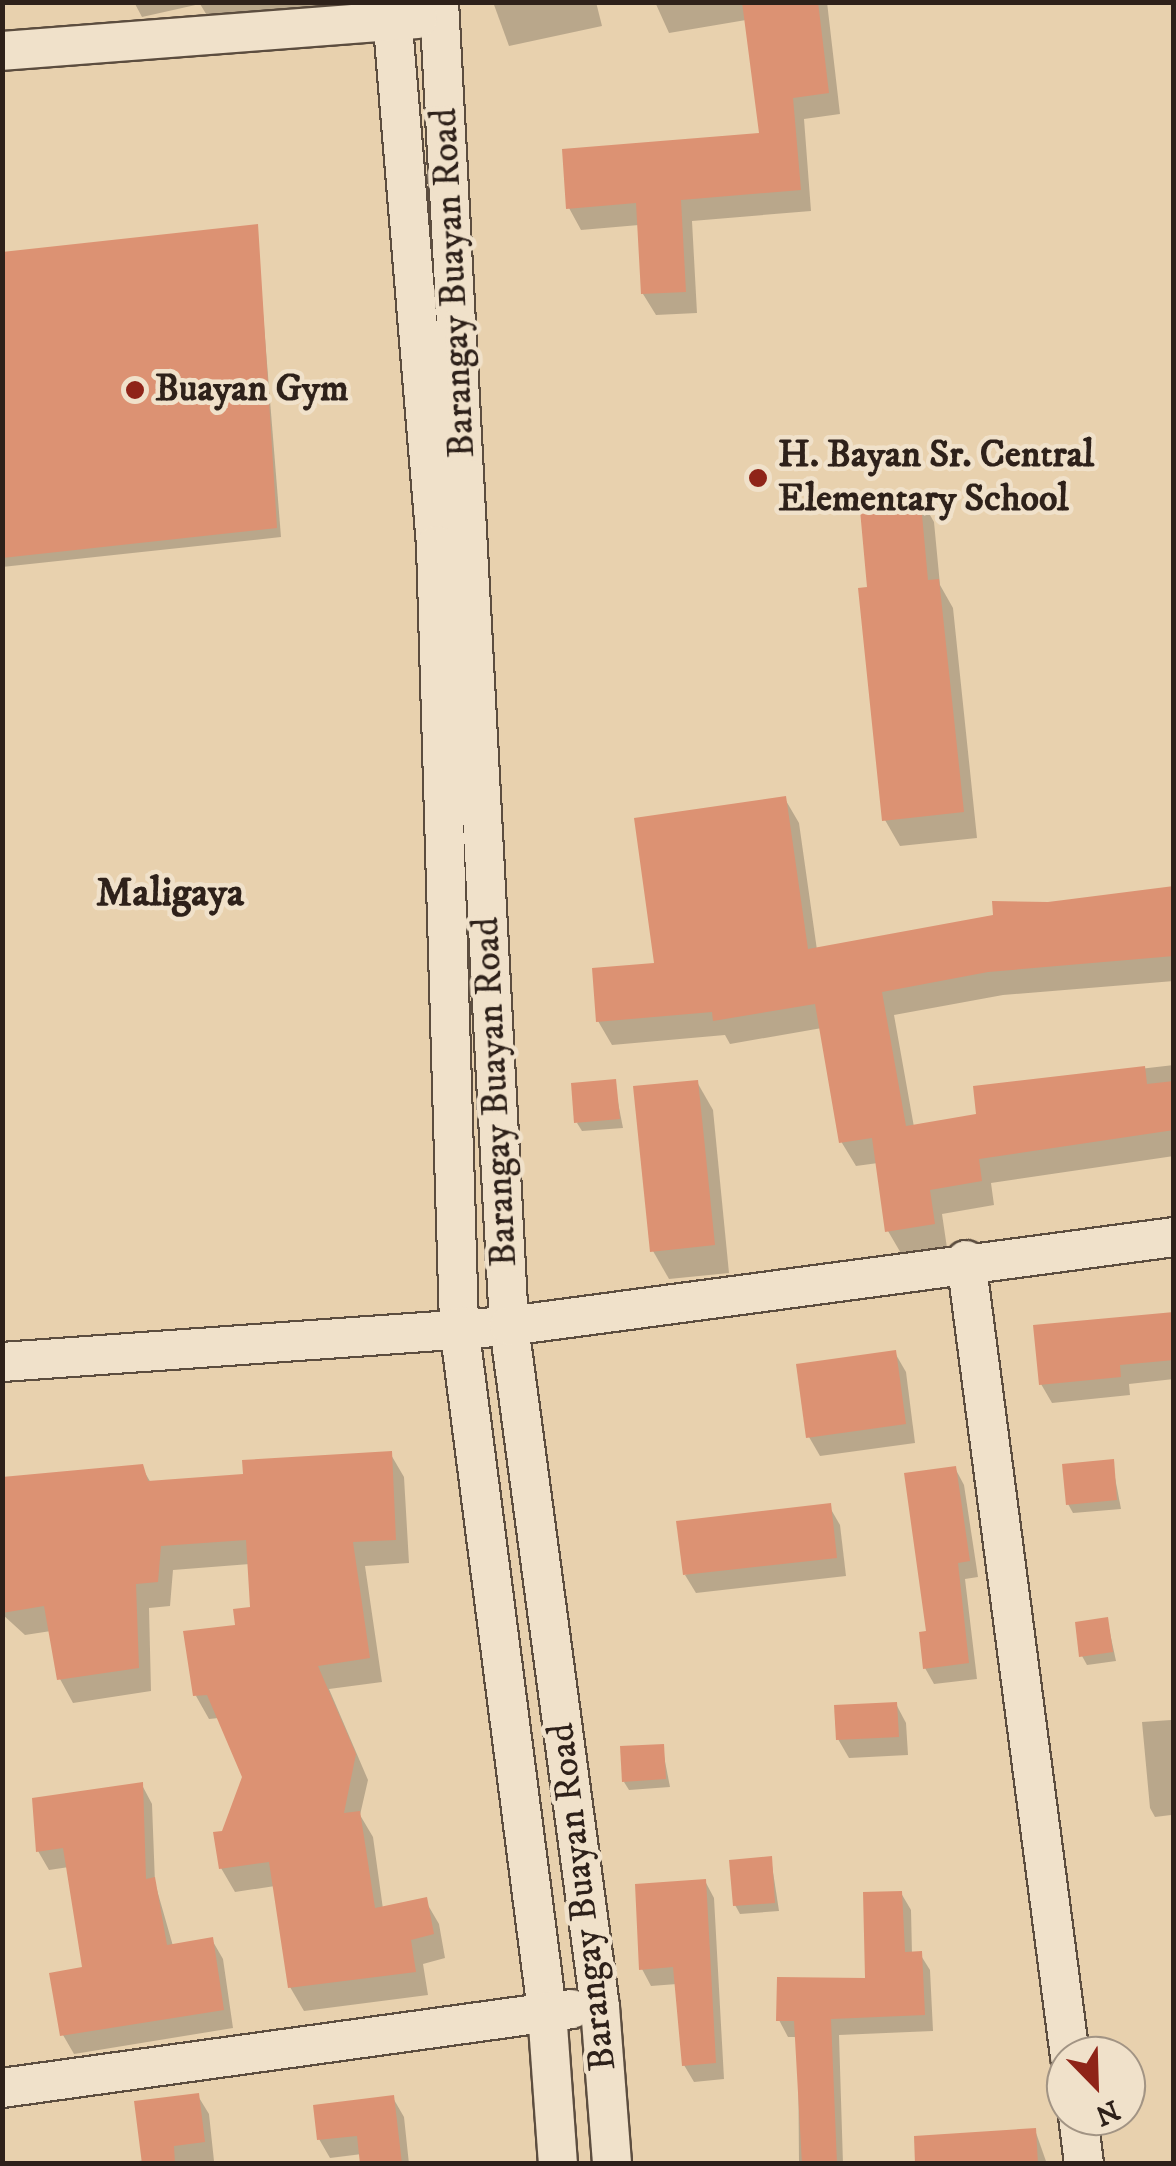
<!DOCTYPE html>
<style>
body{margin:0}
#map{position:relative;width:1176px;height:2166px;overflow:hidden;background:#e8d1ae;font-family:"IM FELL DW Pica",serif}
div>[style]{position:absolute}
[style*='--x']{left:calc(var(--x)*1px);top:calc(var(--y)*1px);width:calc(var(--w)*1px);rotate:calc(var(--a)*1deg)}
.shadow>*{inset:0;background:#0003}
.building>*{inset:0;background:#dc9273}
.roads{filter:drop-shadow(2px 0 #5c4d3f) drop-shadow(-2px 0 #5c4d3f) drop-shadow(0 2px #5c4d3f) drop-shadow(0 -2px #5c4d3f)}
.street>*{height:38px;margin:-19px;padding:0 19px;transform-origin:19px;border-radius:19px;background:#f0e1ca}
.dots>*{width:28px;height:28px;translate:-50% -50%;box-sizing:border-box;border:5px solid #f0e1ca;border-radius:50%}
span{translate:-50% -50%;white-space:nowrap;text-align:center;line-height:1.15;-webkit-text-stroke:9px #f0e1ca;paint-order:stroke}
.street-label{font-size:38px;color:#2e211a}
.poi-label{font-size:38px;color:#2e211a;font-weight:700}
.left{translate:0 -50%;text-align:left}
.neighbourhood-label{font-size:40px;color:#2e211a;font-weight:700}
.frame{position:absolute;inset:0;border:5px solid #2e211a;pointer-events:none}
.north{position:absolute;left:1046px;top:2036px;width:100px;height:100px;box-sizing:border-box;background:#f0e1ca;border:2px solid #a29484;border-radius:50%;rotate:157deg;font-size:28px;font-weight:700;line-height:40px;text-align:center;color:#2e211a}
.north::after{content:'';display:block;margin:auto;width:35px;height:45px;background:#8f2418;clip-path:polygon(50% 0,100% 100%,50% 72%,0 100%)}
</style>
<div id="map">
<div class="shadow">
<i style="clip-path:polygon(134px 2px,333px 2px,334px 7px,211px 22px,200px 4px,142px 17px)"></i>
<i style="clip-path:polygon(493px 2px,596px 2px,602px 26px,509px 46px)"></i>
<i style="clip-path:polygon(655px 2px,827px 2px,840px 114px,804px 119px,811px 211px,692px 221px,697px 313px,656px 315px,643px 294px,639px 225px,581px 230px,569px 208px,761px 135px,746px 20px,669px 33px)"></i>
<i style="clip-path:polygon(256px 226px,281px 537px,2px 567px,2px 254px)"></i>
<i style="clip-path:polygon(919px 496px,934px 522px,940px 585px,953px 608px,977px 838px,900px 846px,885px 820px,870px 589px)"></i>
<i style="clip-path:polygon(785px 799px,799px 823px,817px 950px,1048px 905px,1174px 889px,1174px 981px,1003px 995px,894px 1015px,914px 1127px,978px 1116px,976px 1088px,1174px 1065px,1174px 1156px,991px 1183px,994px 1205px,942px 1214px,947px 1248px,902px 1255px,888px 1231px,878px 1163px,856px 1166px,842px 1143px,822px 1028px,730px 1044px,725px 1035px,612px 1045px,598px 1021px,657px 965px)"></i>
<i style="clip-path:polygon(614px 1082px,623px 1128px,582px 1131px,577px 1123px)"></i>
<i style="clip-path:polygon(697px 1082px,713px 1110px,729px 1273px,669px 1279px,653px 1251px)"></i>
<i style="clip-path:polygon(1174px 1313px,1174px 1379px,1129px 1384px,1130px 1395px,1052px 1403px,1041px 1384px)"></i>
<i style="clip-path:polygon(895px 1353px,906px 1372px,915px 1443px,820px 1456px,809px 1437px)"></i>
<i style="clip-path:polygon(390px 1453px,404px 1477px,409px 1563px,365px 1566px,382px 1682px,329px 1689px,368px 1780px,360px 1815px,373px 1837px,383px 1909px,425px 1900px,439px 1924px,445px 1958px,423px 1964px,428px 1995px,304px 2011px,290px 1987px,275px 1886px,235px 1892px,221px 1868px,223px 1833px,244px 1777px,219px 1718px,209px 1719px,196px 1696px,253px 1609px,250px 1564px,173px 1570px,170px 1606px,149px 1608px,151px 1691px,73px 1703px,60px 1679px,51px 1631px,25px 1635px,2px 1614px,2px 1481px,141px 1466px,151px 1483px,245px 1477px)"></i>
<i style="clip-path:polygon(1112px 1462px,1121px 1509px,1073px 1513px,1068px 1504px)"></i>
<i style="clip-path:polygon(955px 1468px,964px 1485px,978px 1577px,965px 1579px,977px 1679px,934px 1684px,925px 1668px)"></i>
<i style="clip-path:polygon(829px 1506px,840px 1525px,846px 1576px,696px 1593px,685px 1575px)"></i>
<i style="clip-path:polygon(1107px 1619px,1116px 1661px,1087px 1665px,1082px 1656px)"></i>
<i style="clip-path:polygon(896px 1704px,906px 1723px,908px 1755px,849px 1758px,838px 1739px)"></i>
<i style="clip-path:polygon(1171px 1720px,1174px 1724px,1174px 1861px,1171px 1815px,1155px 1817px,1150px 1808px,1142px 1722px)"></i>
<i style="clip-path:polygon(662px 1746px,670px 1787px,629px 1790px,624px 1782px)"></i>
<i style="clip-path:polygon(142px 1785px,152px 1804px,155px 1883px,173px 1946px,212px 1940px,223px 1959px,233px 2028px,74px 2054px,63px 2035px,85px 1969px,69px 1867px,49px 1870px,38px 1851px)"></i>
<i style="clip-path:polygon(771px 1859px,779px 1911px,740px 1914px,735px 1905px)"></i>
<i style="clip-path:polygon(705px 1881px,714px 1898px,724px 2079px,694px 2082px,684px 2065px,677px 1984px,651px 1986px,642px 1969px)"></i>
<i style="clip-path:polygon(901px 1893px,911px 1910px,912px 1954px,920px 1954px,930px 1970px,933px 2031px,839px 2035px,843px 2164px,799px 2164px,798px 2037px,788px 2037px,779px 2020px,867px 1980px)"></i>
<i style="clip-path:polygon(198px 2096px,209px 2114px,214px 2161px,124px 2164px,144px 2160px)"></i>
<i style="clip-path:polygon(393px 2098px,404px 2117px,409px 2164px,363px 2164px,362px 2154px,330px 2158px,319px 2139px)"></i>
<i style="clip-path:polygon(1035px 2130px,1047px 2164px,946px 2164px)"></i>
</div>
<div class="building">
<i style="clip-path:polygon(742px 2px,818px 2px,829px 93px,793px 98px,801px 190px,681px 200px,686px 292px,641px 294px,636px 203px,566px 209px,562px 149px,759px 133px)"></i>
<i style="clip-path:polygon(258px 224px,277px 528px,2px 558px,2px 252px)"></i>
<i style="clip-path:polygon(920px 493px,928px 580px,939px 579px,964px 812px,882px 821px,858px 588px,867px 587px,859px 499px)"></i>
<i style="clip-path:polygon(786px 796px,808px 949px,993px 915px,992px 901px,1048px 902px,1174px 886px,1174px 956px,988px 972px,882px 992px,906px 1126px,976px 1114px,973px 1086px,1145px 1066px,1147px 1084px,1174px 1081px,1174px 1130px,979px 1159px,982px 1181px,930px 1190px,935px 1224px,885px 1232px,872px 1138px,839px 1143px,815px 1004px,713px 1021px,712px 1012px,596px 1022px,592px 968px,654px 963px,634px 818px)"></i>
<i style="clip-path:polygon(616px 1079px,620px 1119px,574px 1123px,571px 1083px)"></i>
<i style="clip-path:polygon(698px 1080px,715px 1245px,650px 1252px,633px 1086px)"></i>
<i style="clip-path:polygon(1174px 1312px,1174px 1360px,1120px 1365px,1121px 1377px,1039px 1385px,1033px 1325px)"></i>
<i style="clip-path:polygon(896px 1350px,906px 1424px,806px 1438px,796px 1364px)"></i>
<i style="clip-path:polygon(392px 1451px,396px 1540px,353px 1542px,370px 1658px,318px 1666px,356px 1754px,344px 1813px,360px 1811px,375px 1908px,427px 1897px,434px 1934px,411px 1940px,416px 1972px,288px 1988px,269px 1862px,219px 1869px,213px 1832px,222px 1831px,242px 1777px,207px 1695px,193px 1696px,183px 1631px,235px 1625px,233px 1609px,250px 1607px,246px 1540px,161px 1546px,158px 1582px,136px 1584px,139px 1668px,57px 1680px,44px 1606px,2px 1613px,2px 1477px,143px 1464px,148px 1481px,243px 1474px,242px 1460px)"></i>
<i style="clip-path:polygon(1114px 1459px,1117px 1500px,1066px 1505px,1062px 1464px)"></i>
<i style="clip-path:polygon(956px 1466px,970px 1561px,958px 1563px,969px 1663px,923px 1669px,919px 1632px,926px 1631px,904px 1473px)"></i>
<i style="clip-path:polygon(831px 1503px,837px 1558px,683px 1575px,676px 1521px)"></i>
<i style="clip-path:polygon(1108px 1617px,1113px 1652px,1079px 1657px,1075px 1622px)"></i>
<i style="clip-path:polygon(897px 1702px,899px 1737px,836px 1740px,834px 1705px)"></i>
<i style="clip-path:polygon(664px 1744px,666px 1779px,622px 1782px,620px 1746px)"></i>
<i style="clip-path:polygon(143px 1782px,146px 1879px,155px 1877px,167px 1945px,213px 1937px,224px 2010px,60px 2036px,49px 1973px,82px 1967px,63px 1848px,36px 1852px,32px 1798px)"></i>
<i style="clip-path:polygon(772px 1856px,775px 1903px,733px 1906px,729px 1860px)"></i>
<i style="clip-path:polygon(706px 1879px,716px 2063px,682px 2066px,673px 1967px,639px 1970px,635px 1884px)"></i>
<i style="clip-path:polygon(902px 1891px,905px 1952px,922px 1951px,925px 2015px,831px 2019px,837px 2164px,802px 2164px,794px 2021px,776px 2021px,777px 1977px,865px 1978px,863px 1892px)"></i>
<i style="clip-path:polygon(199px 2093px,205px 2142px,174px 2146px,175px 2164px,142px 2164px,134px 2101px)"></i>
<i style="clip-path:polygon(394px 2095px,402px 2164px,360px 2164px,357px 2136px,317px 2140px,313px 2105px)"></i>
<i style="clip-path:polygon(1036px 2128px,1038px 2164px,915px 2164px,914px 2136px)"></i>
</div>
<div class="roads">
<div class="street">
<i style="--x:391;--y:2;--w:545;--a:85.26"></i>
<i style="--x:436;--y:545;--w:781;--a:88.31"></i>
<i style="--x:459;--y:1326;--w:691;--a:82.68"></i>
<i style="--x:547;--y:2011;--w:153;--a:85.9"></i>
<i style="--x:439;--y:2;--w:1326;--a:86.97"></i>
<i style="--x:509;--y:1326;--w:687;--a:82.39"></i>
<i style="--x:600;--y:2007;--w:157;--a:85.6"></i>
<i style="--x:2;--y:51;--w:417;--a:-4.4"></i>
<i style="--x:966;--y:1260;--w:803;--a:82.56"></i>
<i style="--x:2;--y:1362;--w:508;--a:-4.06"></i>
<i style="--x:509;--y:1326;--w:671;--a:-7.62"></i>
<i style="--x:2;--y:2088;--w:575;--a:-7.89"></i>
<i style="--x:1078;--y:2116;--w:48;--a:82.9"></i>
</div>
</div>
<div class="dots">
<i style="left:135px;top:390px;background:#8f2418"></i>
<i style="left:758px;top:478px;background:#8f2418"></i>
</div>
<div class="street-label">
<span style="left:454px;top:283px;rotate:-93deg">Barangay Buayan Road</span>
<span style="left:496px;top:1092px;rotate:-93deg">Barangay Buayan Road</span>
<span style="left:583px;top:1897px;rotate:-97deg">Barangay Buayan Road</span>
</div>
<div class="poi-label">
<span class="left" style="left:155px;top:390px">Buayan Gym</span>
<span class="left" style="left:778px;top:478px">H. Bayan Sr. Central<br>Elementary School</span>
</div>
<div class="neighbourhood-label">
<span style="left:170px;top:894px">Maligaya</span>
</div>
<div class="frame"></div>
<div class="north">N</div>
</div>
